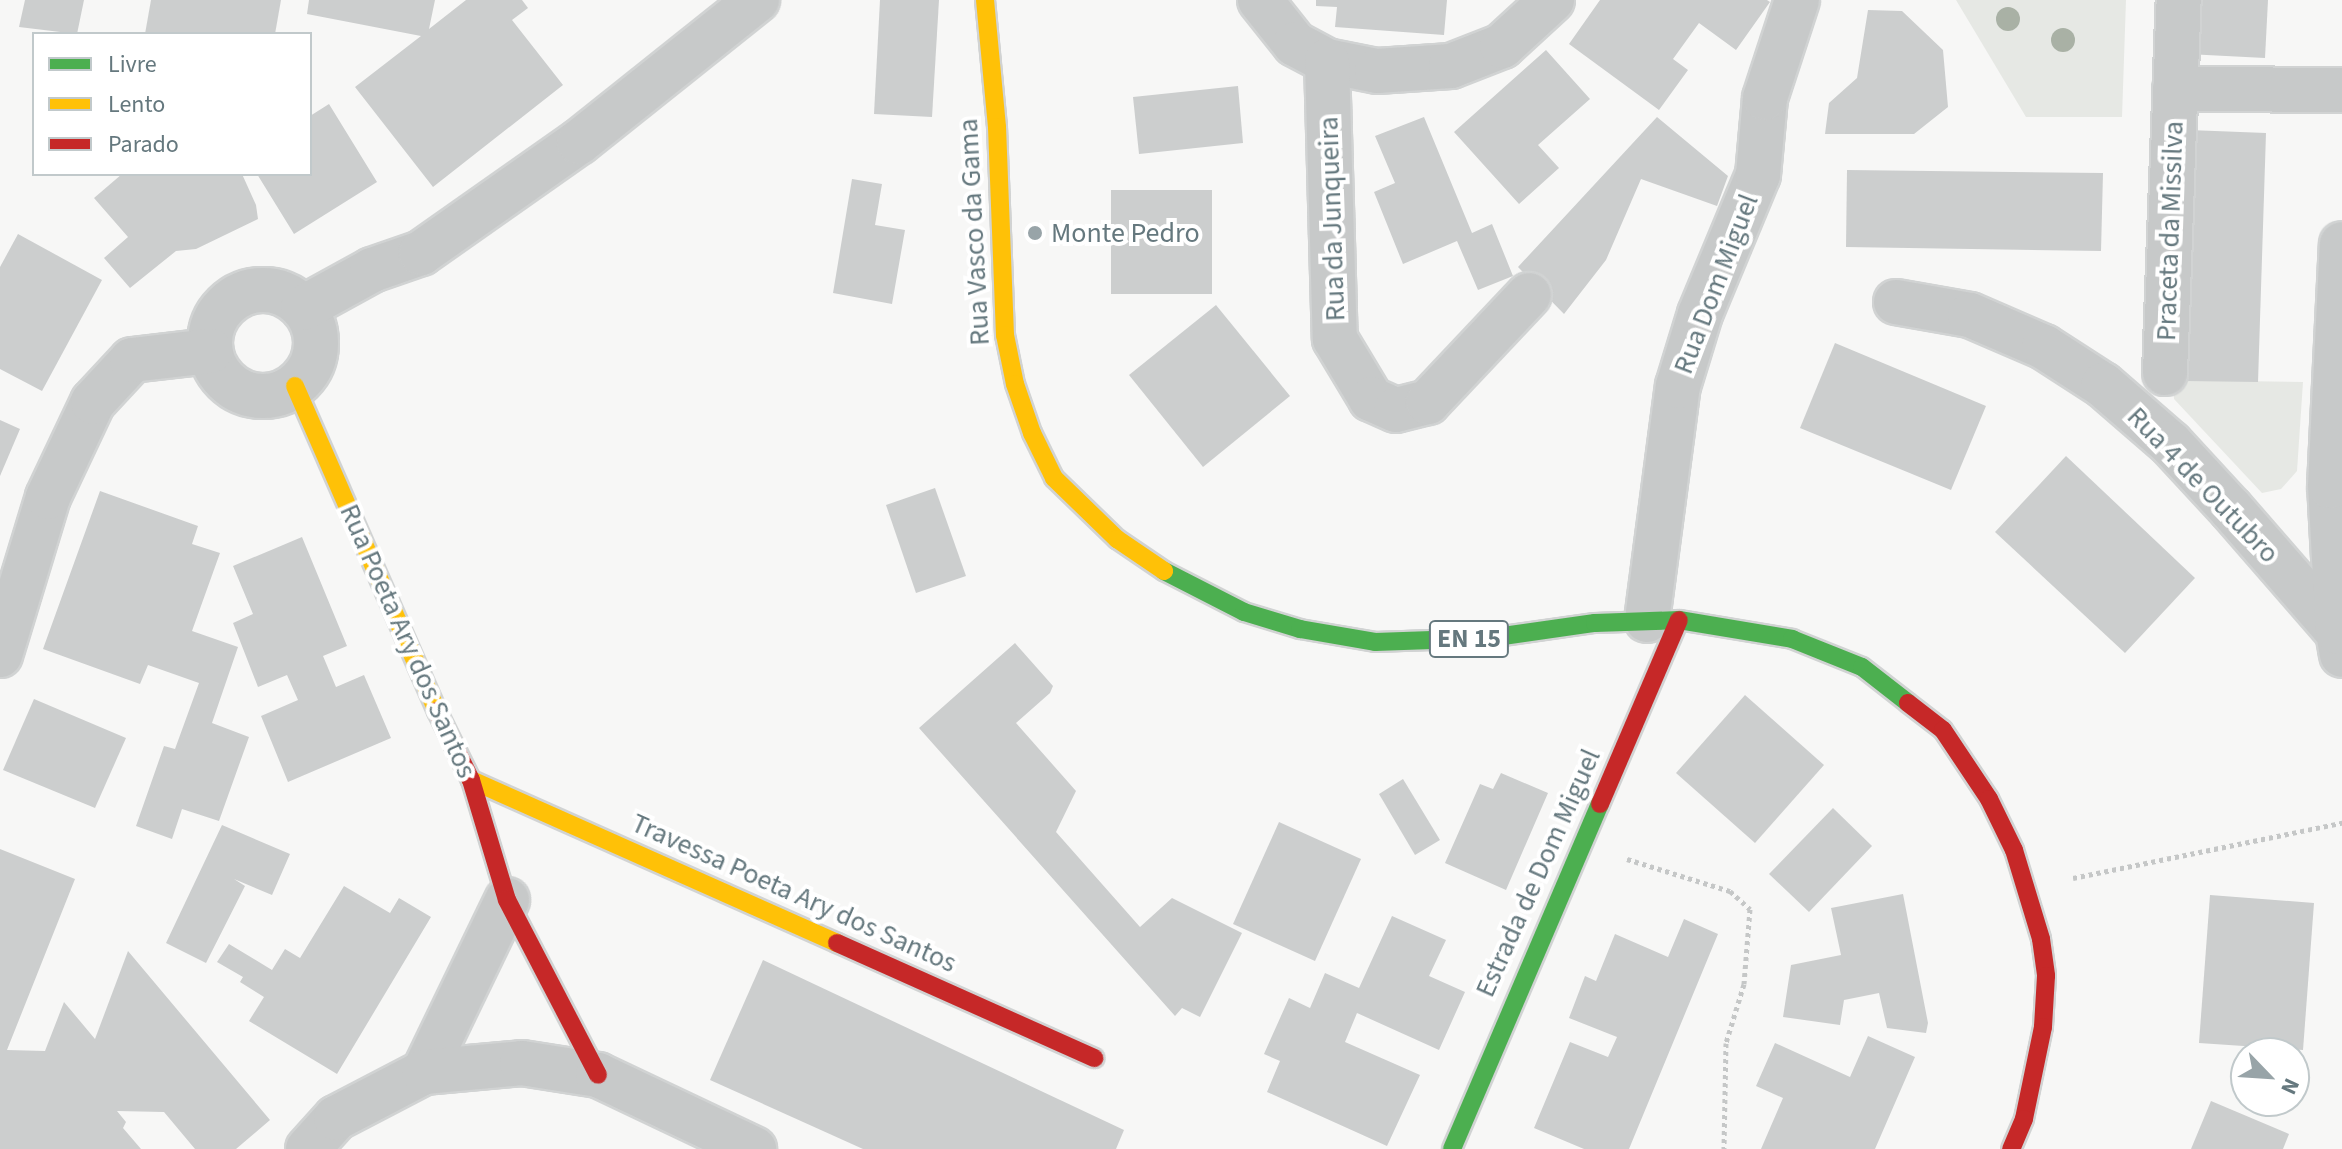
<!DOCTYPE html>
<style>
body{margin:0}
#map{position:relative;width:2342px;height:1149px;overflow:hidden;background:#f7f7f6;font-family:"Source Sans 3",sans-serif}
div>[style]{position:absolute}
[style*='--x']{left:calc(var(--x)*1px);top:calc(var(--y)*1px);width:calc(var(--w)*1px);rotate:calc(var(--a)*1deg)}
.green>*{inset:0;background:#e6e8e4}
.building>*{inset:0;background:#cccece}
.path>*{height:5px;margin-top:-2.5px;transform-origin:0;background:repeating-linear-gradient(90deg,#c5c7c7 0 4px,transparent 0 8px)}
.roads{filter:drop-shadow(2px 0 #d1d3d3) drop-shadow(-2px 0 #d1d3d3) drop-shadow(0 2px #d1d3d3) drop-shadow(0 -2px #d1d3d3)}
.street>*{height:44px;margin:-22px;padding:0 22px;transform-origin:22px;border-radius:22px;background:#c7c9c9}
.street>.ring{margin:-22px;padding:0;box-sizing:content-box;background:none;border:44px solid #c7c9c9;border-radius:50%}
.fast>*{height:18px;margin:-9px;padding:0 9px;transform-origin:9px;border-radius:9px;background:#4caf50}
.slow>*{height:18px;margin:-9px;padding:0 9px;transform-origin:9px;border-radius:9px;background:#ffc107}
.jam>*{height:18px;margin:-9px;padding:0 9px;transform-origin:9px;border-radius:9px;background:#c62828}
.trees>*{width:24px;height:24px;margin:-12px;border-radius:50%;background:#a9b1a5}
.dots>*{width:22px;height:22px;translate:-50% -50%;box-sizing:border-box;border:4px solid #fff;border-radius:50%}
span{translate:-50% -50%;white-space:nowrap;text-align:center;line-height:1.15;-webkit-text-stroke:8px #fff;paint-order:stroke}
.shield-label span{padding:2px 6px;background:#fff;border:2px solid;border-radius:6px;-webkit-text-stroke-width:0}
.shield-label{font-size:26px;color:#65787e;font-weight:700}
.street-label{font-size:28px;color:#65787e}
.poi-label{font-size:28px;color:#65787e}
.left{translate:0 -50%;text-align:left}
.legend{position:absolute;left:32px;top:32px;width:280px;height:144px;box-sizing:border-box;background:#fff;border:2px solid #c1c9cb;margin:0;padding:10px 14px;list-style:none;font-size:24px;color:#65787e}
.legend li{display:flex;align-items:center;gap:16px;height:40px}
.legend b{width:40px;border:2px solid #c1c9cb}
.north{position:absolute;left:2230px;top:1037px;width:80px;height:80px;box-sizing:border-box;background:#fff;border:2px solid #c1c9cb;border-radius:50%;rotate:115deg;font-size:22px;font-weight:700;line-height:32px;text-align:center;color:#65787e}
.north::after{content:'';display:block;margin:auto;width:28px;height:36px;background:#98a4a8;clip-path:polygon(50% 0,100% 100%,50% 72%,0 100%)}
</style>
<div id="map">
<div class="green">
<i style="clip-path:polygon(1956px 0,2126px 0,2122px 117px,2026px 117px)"></i>
<i style="clip-path:polygon(2173px 380px,2303px 382px,2297px 471px,2281px 489px,2262px 493px,2174px 399px)"></i>
</div>
<div class="building">
<i style="clip-path:polygon(25px 0,84px 0,77px 34px,19px 27px)"></i>
<i style="clip-path:polygon(151px 0,281px 0,275px 34px,145px 34px)"></i>
<i style="clip-path:polygon(309px 0,435px 0,429px 29px,466px 0,522px 0,528px 8px,512px 20px,563px 85px,433px 187px,355px 87px,421px 36px,307px 14px)"></i>
<i style="clip-path:polygon(880px 0,939px 0,932px 117px,874px 114px)"></i>
<i style="clip-path:polygon(1316px 0,1447px 0,1444px 35px,1335px 27px,1337px 7px,1316px 6px)"></i>
<i style="clip-path:polygon(1600px 0,1767px 0,1770px 2px,1736px 50px,1699px 23px,1673px 59px,1688px 70px,1659px 110px,1569px 44px)"></i>
<i style="clip-path:polygon(2189px 0,2268px 0,2265px 58px,2187px 54px)"></i>
<i style="clip-path:polygon(1868px 10px,1902px 11px,1943px 50px,1948px 107px,1914px 134px,1825px 134px,1829px 103px,1857px 78px)"></i>
<i style="clip-path:polygon(1546px 50px,1590px 99px,1538px 145px,1559px 168px,1519px 204px,1454px 132px)"></i>
<i style="clip-path:polygon(1238px 86px,1243px 143px,1139px 154px,1133px 97px)"></i>
<i style="clip-path:polygon(329px 104px,377px 182px,294px 234px,257px 174px,310px 174px,310px 116px)"></i>
<i style="clip-path:polygon(1424px 117px,1472px 233px,1492px 224px,1513px 276px,1478px 290px,1457px 241px,1403px 264px,1374px 192px,1395px 183px,1375px 136px)"></i>
<i style="clip-path:polygon(1657px 117px,1728px 176px,1717px 206px,1641px 179px,1606px 260px,1564px 314px,1518px 267px)"></i>
<i style="clip-path:polygon(2189px 130px,2266px 133px,2258px 382px,2184px 381px)"></i>
<i style="clip-path:polygon(1847px 170px,2103px 173px,2101px 251px,1846px 247px)"></i>
<i style="clip-path:polygon(122px 174px,242px 174px,256px 205px,258px 219px,196px 249px,176px 251px,130px 288px,104px 258px,128px 237px,94px 198px)"></i>
<i style="clip-path:polygon(852px 179px,882px 184px,875px 225px,905px 230px,892px 304px,833px 293px)"></i>
<i style="clip-path:polygon(1111px 190px,1212px 190px,1212px 294px,1111px 294px)"></i>
<i style="clip-path:polygon(18px 234px,102px 280px,42px 391px,0 369px,0 267px)"></i>
<i style="clip-path:polygon(1216px 305px,1290px 396px,1203px 467px,1129px 375px)"></i>
<i style="clip-path:polygon(1835px 343px,1986px 406px,1951px 490px,1800px 428px)"></i>
<i style="clip-path:polygon(0 420px,20px 429px,0 476px)"></i>
<i style="clip-path:polygon(2066px 456px,2195px 578px,2125px 653px,1995px 532px)"></i>
<i style="clip-path:polygon(935px 488px,966px 576px,916px 593px,886px 505px)"></i>
<i style="clip-path:polygon(100px 491px,198px 526px,192px 544px,220px 553px,192px 631px,238px 647px,212px 723px,249px 737px,219px 821px,182px 809px,172px 839px,136px 826px,164px 746px,175px 749px,199px 683px,148px 665px,140px 684px,43px 649px)"></i>
<i style="clip-path:polygon(302px 537px,347px 646px,323px 656px,336px 687px,364px 675px,391px 738px,288px 782px,261px 716px,298px 700px,287px 675px,258px 687px,233px 623px,253px 614px,233px 566px)"></i>
<i style="clip-path:polygon(1015px 643px,1053px 686px,1050px 693px,1016px 723px,1076px 791px,1056px 832px,1140px 927px,1172px 898px,1242px 933px,1200px 1017px,1182px 1008px,1175px 1016px,919px 728px)"></i>
<i style="clip-path:polygon(1745px 695px,1824px 765px,1755px 843px,1676px 773px)"></i>
<i style="clip-path:polygon(34px 699px,126px 738px,95px 808px,3px 770px)"></i>
<i style="clip-path:polygon(1501px 773px,1548px 793px,1506px 890px,1445px 863px,1480px 784px,1493px 789px)"></i>
<i style="clip-path:polygon(1403px 779px,1440px 840px,1415px 855px,1379px 794px)"></i>
<i style="clip-path:polygon(1833px 808px,1872px 846px,1809px 912px,1769px 874px)"></i>
<i style="clip-path:polygon(1279px 822px,1361px 859px,1315px 961px,1233px 924px)"></i>
<i style="clip-path:polygon(222px 825px,290px 854px,272px 895px,234px 879px,245px 886px,206px 963px,166px 943px)"></i>
<i style="clip-path:polygon(0 849px,75px 879px,7px 1050px,45px 1051px,64px 1002px,95px 1039px,128px 951px,270px 1120px,236px 1149px,195px 1149px,164px 1112px,117px 1111px,126px 1122px,123px 1128px,141px 1149px,0 1149px)"></i>
<i style="clip-path:polygon(344px 886px,390px 913px,399px 898px,431px 917px,337px 1074px,249px 1021px,264px 997px,240px 982px,243px 977px,217px 962px,229px 944px,272px 970px,285px 949px,300px 958px)"></i>
<i style="clip-path:polygon(1903px 894px,1928px 1023px,1926px 1033px,1887px 1028px,1879px 993px,1844px 1000px,1840px 1025px,1783px 1017px,1791px 965px,1841px 955px,1831px 908px)"></i>
<i style="clip-path:polygon(2210px 895px,2314px 903px,2303px 1050px,2199px 1043px)"></i>
<i style="clip-path:polygon(1392px 916px,1446px 940px,1429px 976px,1465px 992px,1439px 1050px,1357px 1013px,1345px 1042px,1420px 1075px,1387px 1146px,1267px 1092px,1280px 1061px,1264px 1054px,1289px 998px,1310px 1008px,1325px 973px,1359px 988px)"></i>
<i style="clip-path:polygon(1684px 919px,1718px 934px,1629px 1149px,1584px 1149px,1534px 1128px,1570px 1042px,1608px 1057px,1617px 1037px,1569px 1018px,1585px 976px,1596px 981px,1615px 934px,1668px 957px)"></i>
<i style="clip-path:polygon(763px 960px,1124px 1130px,1116px 1149px,863px 1149px,710px 1080px)"></i>
<i style="clip-path:polygon(1868px 1036px,1915px 1057px,1875px 1149px,1761px 1149px,1783px 1098px,1756px 1086px,1775px 1043px,1850px 1077px)"></i>
<i style="clip-path:polygon(2211px 1101px,2289px 1134px,2283px 1149px,2191px 1149px)"></i>
</div>
<div class="path">
<i style="--x:1627;--y:859;--w:108;--a:17.3"></i>
<i style="--x:1730;--y:891;--w:27;--a:42"></i>
<i style="--x:1750;--y:909;--w:75;--a:94.6"></i>
<i style="--x:1744;--y:984;--w:62;--a:107"></i>
<i style="--x:1726;--y:1043;--w:106;--a:91.1"></i>
<i style="--x:2073;--y:878;--w:275;--a:-11.6"></i>
</div>
<div class="roads">
<div class="street">
<i style="--x:1260;--y:0;--w:56;--a:51.5"></i>
<i style="--x:1295;--y:44;--w:36;--a:28"></i>
<i style="--x:1327;--y:61;--w:51;--a:11.3"></i>
<i style="--x:1377;--y:71;--w:74;--a:-3.9"></i>
<i style="--x:1451;--y:66;--w:55;--a:-21.4"></i>
<i style="--x:1502;--y:46;--w:68;--a:-42.6"></i>
<i style="--x:1327;--y:61;--w:278;--a:88.4"></i>
<i style="--x:1335;--y:339;--w:70;--a:59"></i>
<i style="--x:1371;--y:399;--w:27;--a:24"></i>
<i style="--x:1396;--y:410;--w:33;--a:-14"></i>
<i style="--x:1428;--y:402;--w:147;--a:-46.7"></i>
<i style="--x:2175;--y:89;--w:167;--a:0.3"></i>
<i class="ring" style="left:210px;top:290px;width:62px;height:62px"></i>
<i style="--x:1896;--y:302;--w:75;--a:10"></i>
<i style="--x:1970;--y:315;--w:81;--a:23.4"></i>
<i style="--x:2044;--y:347;--w:70;--a:32.8"></i>
<i style="--x:2103;--y:385;--w:89;--a:40.9"></i>
<i style="--x:2170;--y:443;--w:90;--a:47.3"></i>
<i style="--x:2231;--y:509;--w:163;--a:49"></i>
<i style="--x:2338;--y:632;--w:23;--a:80"></i>
<i style="--x:303;--y:308;--w:79;--a:-28.8"></i>
<i style="--x:372;--y:270;--w:52;--a:-19.1"></i>
<i style="--x:421;--y:253;--w:193;--a:-35.1"></i>
<i style="--x:579;--y:142;--w:228;--a:-38.6"></i>
<i style="--x:2165;--y:373;--w:373;--a:-87.9"></i>
<i style="--x:1647;--y:620;--w:236;--a:-82.5"></i>
<i style="--x:1678;--y:386;--w:75;--a:-73"></i>
<i style="--x:1700;--y:314;--w:151;--a:-67.4"></i>
<i style="--x:1758;--y:175;--w:77;--a:-84.8"></i>
<i style="--x:1765;--y:98;--w:103;--a:-71.9"></i>
<i style="--x:2338;--y:632;--w:146;--a:-93.1"></i>
<i style="--x:2330;--y:486;--w:242;--a:-87.2"></i>
<i style="--x:0;--y:655;--w:165;--a:-73.1"></i>
<i style="--x:48;--y:497;--w:105;--a:-64.7"></i>
<i style="--x:93;--y:402;--w:57;--a:-47.1"></i>
<i style="--x:132;--y:360;--w:79;--a:-6.6"></i>
<i style="--x:424;--y:1072;--w:191;--a:-64.2"></i>
<i style="--x:308;--y:1149;--w:42;--a:-47.9"></i>
<i style="--x:336;--y:1118;--w:99;--a:-27.6"></i>
<i style="--x:424;--y:1072;--w:98;--a:-5.2"></i>
<i style="--x:522;--y:1063;--w:77;--a:9"></i>
<i style="--x:598;--y:1075;--w:173;--a:25.4"></i>
</div>
<div class="fast">
<i style="--x:1164;--y:571;--w:90;--a:27.1"></i>
<i style="--x:1244;--y:612;--w:59;--a:16.9"></i>
<i style="--x:1300;--y:629;--w:76;--a:9.8"></i>
<i style="--x:1375;--y:642;--w:114;--a:-2"></i>
<i style="--x:1489;--y:638;--w:107;--a:-8.1"></i>
<i style="--x:1595;--y:623;--w:84;--a:-2"></i>
<i style="--x:1679;--y:620;--w:115;--a:9.5"></i>
<i style="--x:1792;--y:639;--w:75;--a:21.8"></i>
<i style="--x:1862;--y:667;--w:58;--a:38"></i>
<i style="--x:1452;--y:1149;--w:375;--a:-66.8"></i>
</div>
<div class="slow">
<i style="--x:985;--y:0;--w:128;--a:84.6"></i>
<i style="--x:997;--y:127;--w:208;--a:87.8"></i>
<i style="--x:1005;--y:335;--w:50;--a:78.5"></i>
<i style="--x:1015;--y:384;--w:52;--a:70.9"></i>
<i style="--x:1032;--y:433;--w:50;--a:63.9"></i>
<i style="--x:1054;--y:478;--w:88;--a:44.1"></i>
<i style="--x:1117;--y:539;--w:57;--a:34.2"></i>
<i style="--x:295;--y:386;--w:355;--a:66.4"></i>
<i style="--x:471;--y:780;--w:401;--a:24"></i>
</div>
<div class="jam">
<i style="--x:1908;--y:703;--w:44;--a:37.6"></i>
<i style="--x:1943;--y:730;--w:83;--a:56.3"></i>
<i style="--x:1989;--y:799;--w:57;--a:63.9"></i>
<i style="--x:2014;--y:850;--w:93;--a:73.1"></i>
<i style="--x:2041;--y:939;--w:37;--a:82"></i>
<i style="--x:2046;--y:976;--w:51;--a:93.4"></i>
<i style="--x:2043;--y:1027;--w:94;--a:101.7"></i>
<i style="--x:2024;--y:1119;--w:33;--a:113"></i>
<i style="--x:437;--y:711;--w:77;--a:63.8"></i>
<i style="--x:471;--y:780;--w:125;--a:73.3"></i>
<i style="--x:507;--y:900;--w:197;--a:62.5"></i>
<i style="--x:1600;--y:804;--w:200;--a:-66.8"></i>
<i style="--x:837;--y:943;--w:282;--a:24.1"></i>
</div>
</div>
<div class="trees">
<i style="left:2008px;top:19px"></i>
<i style="left:2063px;top:40px"></i>
</div>
<div class="dots">
<i style="left:1035px;top:233px;background:#98a4a8"></i>
</div>
<div class="shield-label">
<span style="left:1469px;top:639px">EN 15</span>
</div>
<div class="street-label">
<span style="left:1332px;top:219px;rotate:-92deg">Rua da Junqueira</span>
<span style="left:2170px;top:231px;rotate:-88deg">Praceta da Missilva</span>
<span style="left:974px;top:232px;rotate:-93deg">Rua Vasco da Gama</span>
<span style="left:1716px;top:284px;rotate:-69deg">Rua Dom Miguel</span>
<span style="left:2203px;top:485px;rotate:46deg">Rua 4 de Outubro</span>
<span style="left:408px;top:641px;rotate:66deg">Rua Poeta Ary dos Santos</span>
<span style="left:1538px;top:873px;rotate:-66deg">Estrada de Dom Miguel</span>
<span style="left:794px;top:893px;rotate:24deg">Travessa Poeta Ary dos Santos</span>
</div>
<div class="poi-label">
<span class="left" style="left:1051px;top:233px">Monte Pedro</span>
</div>
<ul class="legend">
<li><b style="height:10px;background:#4caf50"></b>Livre</li>
<li><b style="height:10px;background:#ffc107"></b>Lento</li>
<li><b style="height:10px;background:#c62828"></b>Parado</li>
</ul>
<div class="north">N</div>
</div>
